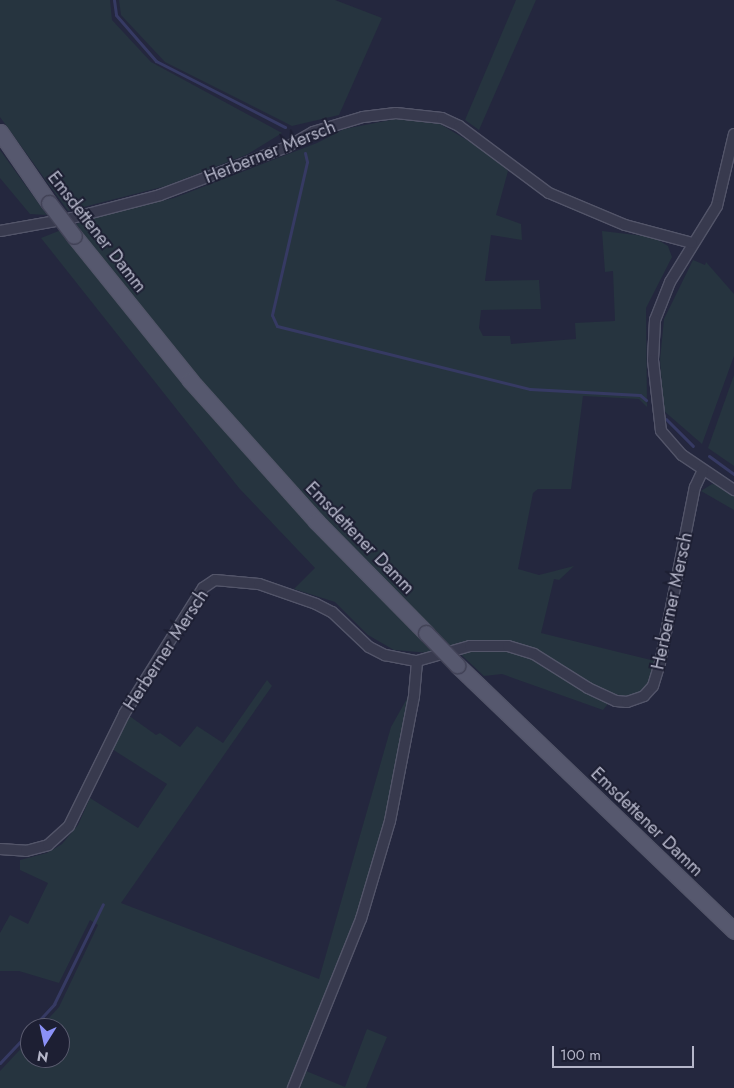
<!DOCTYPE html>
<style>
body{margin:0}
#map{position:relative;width:734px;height:1088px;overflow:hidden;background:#24273e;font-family:Jost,sans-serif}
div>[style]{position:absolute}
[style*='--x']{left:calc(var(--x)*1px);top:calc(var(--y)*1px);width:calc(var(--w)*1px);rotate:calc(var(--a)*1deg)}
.green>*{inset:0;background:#26343f}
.stream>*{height:3px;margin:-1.5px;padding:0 1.5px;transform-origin:1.5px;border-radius:1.5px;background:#363a63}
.roads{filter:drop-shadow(1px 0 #535569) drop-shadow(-1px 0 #535569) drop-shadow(0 1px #535569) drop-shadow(0 -1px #535569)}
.street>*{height:10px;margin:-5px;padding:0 5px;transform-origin:5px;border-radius:5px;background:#383a4e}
.primary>*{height:15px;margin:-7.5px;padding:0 7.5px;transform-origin:7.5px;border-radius:7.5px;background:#56586e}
.bridges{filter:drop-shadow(1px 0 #424357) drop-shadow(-1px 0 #424357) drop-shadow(0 1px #424357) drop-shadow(0 -1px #424357)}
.primary-bridge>*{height:15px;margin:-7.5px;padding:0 7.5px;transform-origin:7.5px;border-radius:7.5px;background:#56586e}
span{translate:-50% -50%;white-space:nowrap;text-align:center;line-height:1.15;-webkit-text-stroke:4px #1d1f33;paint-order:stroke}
.street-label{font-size:18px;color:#b5b6c9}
.north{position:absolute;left:20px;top:1018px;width:50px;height:50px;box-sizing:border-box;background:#1d1f33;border:1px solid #5a5b6f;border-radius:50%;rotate:190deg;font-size:14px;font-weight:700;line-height:20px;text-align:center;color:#b5b6c9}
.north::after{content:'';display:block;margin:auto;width:18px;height:22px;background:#8b91f7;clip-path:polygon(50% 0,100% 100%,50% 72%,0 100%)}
.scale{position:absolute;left:552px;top:1046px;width:142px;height:22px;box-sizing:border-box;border:2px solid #b5b6c9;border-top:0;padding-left:6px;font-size:15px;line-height:18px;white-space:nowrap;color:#b5b6c9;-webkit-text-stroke:4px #1d1f33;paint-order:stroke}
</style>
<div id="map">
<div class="green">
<i style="clip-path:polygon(0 0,110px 0,112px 20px,151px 62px,282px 133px,248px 154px,166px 186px,68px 211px,0 117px)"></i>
<i style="clip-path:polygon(119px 0,335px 0,382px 18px,339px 115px,292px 126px,165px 62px,121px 15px)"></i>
<i style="clip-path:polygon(516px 0,536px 0,479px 130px,465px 120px)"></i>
<i style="clip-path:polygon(396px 119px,440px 124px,487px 152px,508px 171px,496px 215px,521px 224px,522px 240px,491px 235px,485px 281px,539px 280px,541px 309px,481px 310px,479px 328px,483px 336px,510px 336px,511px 344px,576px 339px,575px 323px,615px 321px,613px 271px,605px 272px,602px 231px,653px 237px,668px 246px,672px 257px,646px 308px,647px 407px,639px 399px,583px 396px,571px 489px,538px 489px,533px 493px,518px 569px,539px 575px,574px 566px,559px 580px,554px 579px,541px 633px,655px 661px,649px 683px,639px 693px,628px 698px,615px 695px,603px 710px,502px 674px,484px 676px,453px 647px,430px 653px,394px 650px,368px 635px,335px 602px,294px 589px,315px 568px,239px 488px,41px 238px,94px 217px,174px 198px,317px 143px,344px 129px)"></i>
<i style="clip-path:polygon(0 150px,26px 186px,47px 215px,30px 214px,0 178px)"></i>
<i style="clip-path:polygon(693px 260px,705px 265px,706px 262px,734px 294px,734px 356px,702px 444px,664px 411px,660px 360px,664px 319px)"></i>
<i style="clip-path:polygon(734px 375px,734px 466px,708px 448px)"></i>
<i style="clip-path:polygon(712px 484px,722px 486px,734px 496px,734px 510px,701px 491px)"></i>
<i style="clip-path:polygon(267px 680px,272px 686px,121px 903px,319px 979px,391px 727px,409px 695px,387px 818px,358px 916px,288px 1088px,0 1088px,0 1071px,30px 1039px,30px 1058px,60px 1058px,60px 1028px,40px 1028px,59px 1007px,98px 925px,90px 920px,59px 983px,19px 971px,0 971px,0 933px,10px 915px,28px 924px,48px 883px,20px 870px,20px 860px,47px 853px,62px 844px,78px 825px,90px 798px,138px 828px,167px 784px,112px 749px,128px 715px,156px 735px,160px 733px,180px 747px,197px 726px,223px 743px)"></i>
<i style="clip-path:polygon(367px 1029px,387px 1037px,366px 1088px,300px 1088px,306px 1071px,345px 1087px)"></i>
</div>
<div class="stream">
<i style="--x:114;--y:0;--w:15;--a:82"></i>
<i style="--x:116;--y:15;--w:61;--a:49"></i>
<i style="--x:156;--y:61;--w:145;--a:27.1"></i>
<i style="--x:305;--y:153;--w:9;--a:77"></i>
<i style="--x:307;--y:162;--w:157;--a:102.9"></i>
<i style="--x:272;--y:315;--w:12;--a:66"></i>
<i style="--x:277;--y:326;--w:261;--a:14"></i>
<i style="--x:530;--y:389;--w:110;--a:3.1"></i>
<i style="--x:640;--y:395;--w:8;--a:40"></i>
<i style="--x:666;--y:419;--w:38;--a:45"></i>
<i style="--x:709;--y:456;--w:31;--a:36"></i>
<i style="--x:32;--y:1028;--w:33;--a:-47"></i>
<i style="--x:54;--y:1004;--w:111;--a:-63.9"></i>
<i style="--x:0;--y:1063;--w:44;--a:-46.8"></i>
</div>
<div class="roads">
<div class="street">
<i style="--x:734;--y:134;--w:74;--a:103.3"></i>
<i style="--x:717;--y:206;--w:89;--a:121.7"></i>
<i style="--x:670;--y:282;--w:41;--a:111.5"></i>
<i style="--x:655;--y:320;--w:40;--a:92.9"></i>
<i style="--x:653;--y:360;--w:71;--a:83.6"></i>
<i style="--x:661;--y:431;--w:32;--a:49"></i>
<i style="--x:682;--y:455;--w:63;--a:33.9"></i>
<i style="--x:0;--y:231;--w:73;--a:-10.2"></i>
<i style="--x:72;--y:218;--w:91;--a:-14.6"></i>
<i style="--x:160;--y:195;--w:136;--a:-20.7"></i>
<i style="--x:287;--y:147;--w:30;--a:-30"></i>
<i style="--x:313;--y:132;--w:52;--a:-16.7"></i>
<i style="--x:363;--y:117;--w:33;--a:-7"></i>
<i style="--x:396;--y:113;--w:46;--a:6.2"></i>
<i style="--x:442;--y:118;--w:19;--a:25"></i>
<i style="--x:459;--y:126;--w:112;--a:36.7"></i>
<i style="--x:549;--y:193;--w:82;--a:22.8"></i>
<i style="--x:625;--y:225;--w:69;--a:15"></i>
<i style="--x:0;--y:849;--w:26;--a:4"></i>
<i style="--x:26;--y:851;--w:23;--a:-15"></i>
<i style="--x:48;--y:845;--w:28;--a:-42"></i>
<i style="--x:69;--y:826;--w:125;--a:-63.8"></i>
<i style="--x:124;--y:714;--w:149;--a:-57.9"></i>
<i style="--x:203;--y:588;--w:14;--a:-34"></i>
<i style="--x:215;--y:580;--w:44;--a:5.2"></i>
<i style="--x:259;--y:584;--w:60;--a:19.3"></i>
<i style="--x:316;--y:604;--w:18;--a:27"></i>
<i style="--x:332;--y:612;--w:51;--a:43.4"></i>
<i style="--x:369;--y:647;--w:18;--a:27"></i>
<i style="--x:385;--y:655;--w:33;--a:11"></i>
<i style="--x:417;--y:661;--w:55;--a:-15.8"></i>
<i style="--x:470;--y:646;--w:38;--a:0"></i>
<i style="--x:508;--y:646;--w:27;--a:17"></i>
<i style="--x:534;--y:654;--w:64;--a:32.2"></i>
<i style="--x:588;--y:688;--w:31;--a:25"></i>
<i style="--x:616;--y:701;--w:11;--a:5"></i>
<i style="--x:627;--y:702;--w:18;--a:-19"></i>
<i style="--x:644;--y:696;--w:13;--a:-48"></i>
<i style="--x:653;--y:686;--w:24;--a:-73"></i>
<i style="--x:660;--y:663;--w:179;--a:-78.8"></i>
<i style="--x:695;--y:487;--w:19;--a:-65"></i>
<i style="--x:293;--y:1088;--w:182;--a:-68.1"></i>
<i style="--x:361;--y:919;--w:102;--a:-73.5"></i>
<i style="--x:390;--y:821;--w:127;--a:-79.1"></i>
<i style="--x:414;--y:696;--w:35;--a:-85"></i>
</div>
<div class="primary">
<i style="--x:0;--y:132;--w:86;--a:55.4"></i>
<i style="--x:74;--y:236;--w:185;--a:51.1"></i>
<i style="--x:190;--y:380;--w:189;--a:48.2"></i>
<i style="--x:316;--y:521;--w:157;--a:45.5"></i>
<i style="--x:457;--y:665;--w:384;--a:43.8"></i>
</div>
</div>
<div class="bridges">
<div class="primary-bridge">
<i style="--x:49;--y:203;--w:41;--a:52.9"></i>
<i style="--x:426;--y:633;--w:45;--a:45.9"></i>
</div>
</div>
<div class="street-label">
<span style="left:270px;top:152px;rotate:-22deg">Herberner Mersch</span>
<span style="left:97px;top:232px;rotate:52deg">Emsdettener Damm</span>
<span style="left:360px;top:538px;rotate:46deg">Emsdettener Damm</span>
<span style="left:672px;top:601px;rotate:-78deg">Herberner Mersch</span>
<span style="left:166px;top:650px;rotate:-57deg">Herberner Mersch</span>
<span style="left:647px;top:822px;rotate:44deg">Emsdettener Damm</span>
</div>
<div class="north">N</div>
<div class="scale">100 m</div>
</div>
